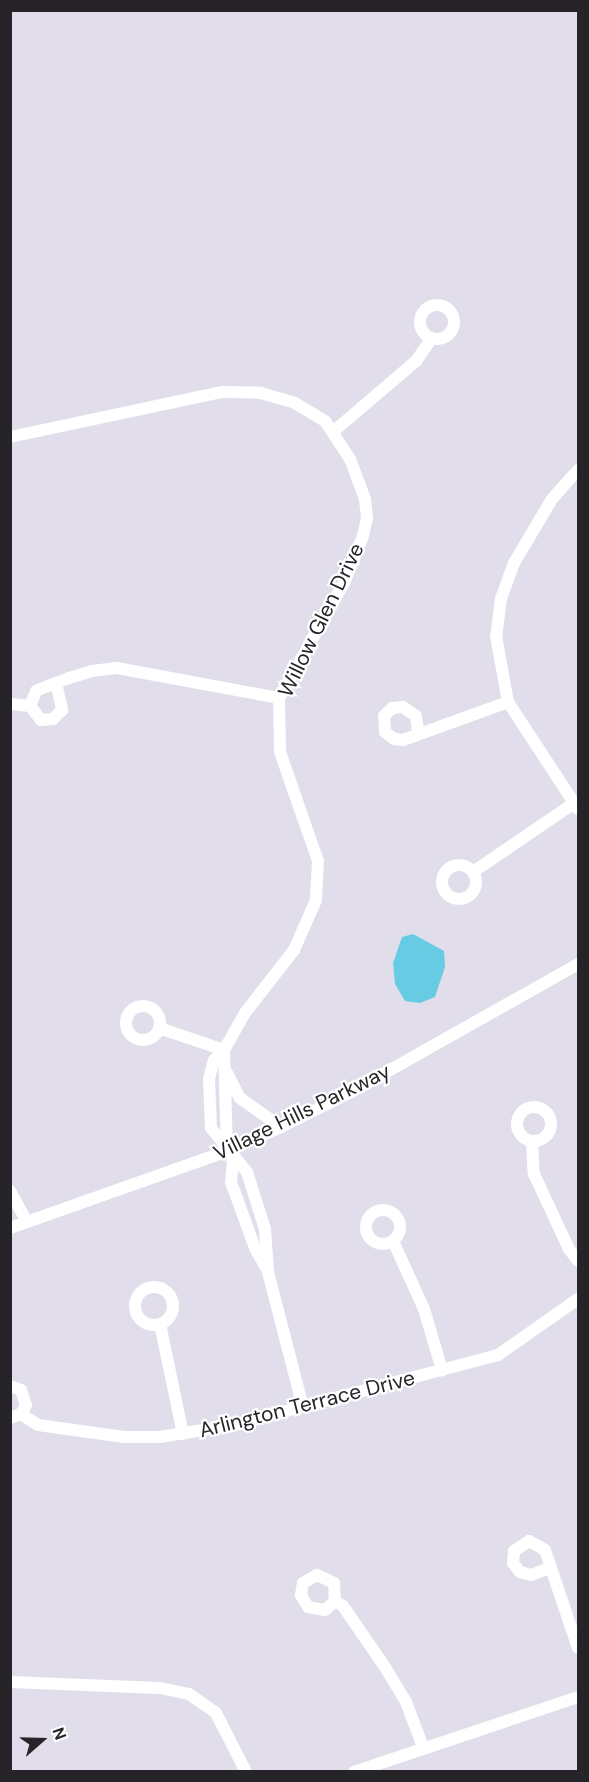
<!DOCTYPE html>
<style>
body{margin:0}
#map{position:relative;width:589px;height:1782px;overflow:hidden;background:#e2ddea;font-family:"DM Sans",sans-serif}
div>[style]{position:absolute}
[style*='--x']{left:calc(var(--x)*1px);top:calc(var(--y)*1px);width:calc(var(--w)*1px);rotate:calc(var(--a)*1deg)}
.water>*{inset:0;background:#67cce3}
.minor>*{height:12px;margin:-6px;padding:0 6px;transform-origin:6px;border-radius:6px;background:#fff}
.minor>.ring{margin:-6px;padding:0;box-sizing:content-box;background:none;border:12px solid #fff;border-radius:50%}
span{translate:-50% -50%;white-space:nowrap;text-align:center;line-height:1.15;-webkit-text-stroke:4.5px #fff;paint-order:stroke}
.street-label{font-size:21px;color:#262428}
.frame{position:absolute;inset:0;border:12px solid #262428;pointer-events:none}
.north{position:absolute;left:12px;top:1710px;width:60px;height:60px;-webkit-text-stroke:4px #fff;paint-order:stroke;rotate:70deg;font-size:16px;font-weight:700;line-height:24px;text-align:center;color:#262428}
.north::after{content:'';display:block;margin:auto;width:21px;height:27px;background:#262428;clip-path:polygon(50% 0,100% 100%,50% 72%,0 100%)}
</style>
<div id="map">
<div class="water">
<i style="clip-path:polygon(413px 934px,444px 951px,445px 967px,435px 997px,420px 1003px,405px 1001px,395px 984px,393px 963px,402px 937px)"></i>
</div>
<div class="minor">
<i class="ring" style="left:420px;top:305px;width:22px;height:22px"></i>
<i style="--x:334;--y:431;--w:108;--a:-40.5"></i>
<i style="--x:416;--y:361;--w:28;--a:-55"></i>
<i style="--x:10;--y:437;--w:217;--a:-12"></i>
<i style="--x:222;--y:392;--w:39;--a:1"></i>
<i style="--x:261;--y:393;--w:35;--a:16"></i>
<i style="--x:295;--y:403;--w:35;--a:31"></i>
<i style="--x:325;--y:421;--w:45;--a:56.7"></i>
<i style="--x:350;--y:459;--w:43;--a:69.4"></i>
<i style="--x:365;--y:499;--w:19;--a:84"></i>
<i style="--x:367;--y:518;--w:18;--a:103"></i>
<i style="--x:363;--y:536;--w:48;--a:111.8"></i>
<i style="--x:345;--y:581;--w:134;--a:119.4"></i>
<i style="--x:279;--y:698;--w:54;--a:88.9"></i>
<i style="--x:280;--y:752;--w:115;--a:70.8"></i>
<i style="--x:318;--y:861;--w:39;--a:93"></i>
<i style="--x:316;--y:900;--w:55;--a:113.7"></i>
<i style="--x:294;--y:950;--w:80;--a:127.9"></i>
<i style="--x:245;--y:1013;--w:43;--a:119.6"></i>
<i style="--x:224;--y:1050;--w:101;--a:88.3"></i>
<i style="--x:578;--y:470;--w:39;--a:132"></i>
<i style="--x:552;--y:499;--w:74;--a:120.7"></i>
<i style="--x:514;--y:563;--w:37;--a:110"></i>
<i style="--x:501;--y:598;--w:38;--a:97"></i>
<i style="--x:496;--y:636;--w:67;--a:79.7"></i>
<i style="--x:508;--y:702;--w:128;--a:56.8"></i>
<i style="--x:56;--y:683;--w:28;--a:77"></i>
<i style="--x:62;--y:710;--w:13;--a:135"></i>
<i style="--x:53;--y:719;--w:12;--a:175"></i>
<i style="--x:41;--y:720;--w:18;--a:-128"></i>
<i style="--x:30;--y:706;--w:16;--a:-68"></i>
<i style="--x:36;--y:691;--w:4;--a:-27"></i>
<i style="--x:40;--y:689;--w:17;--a:-21"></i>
<i style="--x:56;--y:683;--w:14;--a:-21"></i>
<i style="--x:69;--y:678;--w:24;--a:-17"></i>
<i style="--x:92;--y:671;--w:25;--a:-7"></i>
<i style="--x:117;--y:668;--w:165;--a:10.5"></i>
<i style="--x:10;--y:704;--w:20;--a:6"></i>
<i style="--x:418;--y:732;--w:16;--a:-97"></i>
<i style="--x:416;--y:716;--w:16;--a:-145"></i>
<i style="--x:403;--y:707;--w:11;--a:175"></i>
<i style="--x:392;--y:708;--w:11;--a:135"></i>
<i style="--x:384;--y:716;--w:16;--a:86"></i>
<i style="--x:385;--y:732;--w:11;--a:38"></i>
<i style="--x:394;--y:739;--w:9;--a:6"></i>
<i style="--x:403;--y:740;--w:112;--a:-19.9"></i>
<i class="ring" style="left:442px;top:865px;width:22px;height:22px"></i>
<i style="--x:473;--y:872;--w:122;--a:-34.3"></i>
<i class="ring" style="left:126px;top:1006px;width:22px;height:22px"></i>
<i style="--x:159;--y:1028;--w:69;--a:18.7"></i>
<i style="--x:224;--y:1050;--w:14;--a:135"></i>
<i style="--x:214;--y:1060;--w:20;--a:105"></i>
<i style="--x:209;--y:1079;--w:49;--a:87.7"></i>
<i style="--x:211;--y:1128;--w:57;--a:50.7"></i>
<i style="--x:247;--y:1172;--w:60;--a:72.5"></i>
<i style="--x:265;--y:1229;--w:43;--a:86"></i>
<i style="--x:268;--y:1272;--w:139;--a:75.5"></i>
<i style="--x:227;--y:1073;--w:28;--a:63"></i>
<i style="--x:240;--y:1098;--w:50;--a:35.3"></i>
<i class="ring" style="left:517px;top:1107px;width:22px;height:22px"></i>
<i style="--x:532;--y:1141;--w:33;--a:87"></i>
<i style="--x:534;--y:1174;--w:83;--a:65"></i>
<i style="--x:569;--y:1249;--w:15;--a:53"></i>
<i style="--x:233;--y:1160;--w:22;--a:95"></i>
<i style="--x:231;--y:1182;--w:70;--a:70"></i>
<i style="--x:255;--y:1248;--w:25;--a:61"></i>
<i style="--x:10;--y:1191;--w:33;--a:61"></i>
<i class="ring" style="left:366px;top:1210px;width:22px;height:22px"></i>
<i style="--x:10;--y:1228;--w:230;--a:-19.5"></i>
<i style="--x:227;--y:1151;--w:59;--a:-24"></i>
<i style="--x:281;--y:1127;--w:78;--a:-26.6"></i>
<i style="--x:351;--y:1092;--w:261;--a:-29.4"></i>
<i style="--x:393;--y:1241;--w:75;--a:65.5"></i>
<i style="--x:424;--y:1309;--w:64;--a:73.6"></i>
<i class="ring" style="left:135px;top:1287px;width:26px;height:26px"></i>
<i style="--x:160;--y:1324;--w:112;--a:78.2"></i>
<i style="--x:10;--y:1386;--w:12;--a:20"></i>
<i style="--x:21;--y:1390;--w:16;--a:72"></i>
<i style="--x:26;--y:1405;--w:10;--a:119"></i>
<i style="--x:21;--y:1414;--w:12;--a:160"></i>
<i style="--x:21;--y:1414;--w:20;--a:33"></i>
<i style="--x:38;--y:1425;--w:87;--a:7.9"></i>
<i style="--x:124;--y:1437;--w:36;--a:0"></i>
<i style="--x:160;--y:1437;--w:74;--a:-9.3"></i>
<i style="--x:233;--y:1425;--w:274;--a:-14.8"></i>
<i style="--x:498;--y:1355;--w:98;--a:-35"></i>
<i style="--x:550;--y:1568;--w:20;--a:160"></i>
<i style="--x:531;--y:1575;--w:11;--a:-165"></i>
<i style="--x:520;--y:1572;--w:11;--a:-128"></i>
<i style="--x:513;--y:1563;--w:12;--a:-85"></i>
<i style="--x:514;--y:1551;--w:18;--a:-34"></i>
<i style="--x:529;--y:1541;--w:18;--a:29"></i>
<i style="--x:545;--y:1550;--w:103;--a:71.4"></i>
<i style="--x:335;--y:1601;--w:13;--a:138"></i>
<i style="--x:325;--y:1610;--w:17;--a:-170"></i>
<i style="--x:308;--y:1607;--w:14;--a:-120"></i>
<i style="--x:301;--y:1595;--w:12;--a:-81"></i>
<i style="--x:303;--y:1583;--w:16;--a:-30"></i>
<i style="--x:317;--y:1575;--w:19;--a:25"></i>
<i style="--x:334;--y:1583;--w:18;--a:87"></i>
<i style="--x:335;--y:1601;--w:9;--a:32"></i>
<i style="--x:343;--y:1606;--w:74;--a:55.5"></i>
<i style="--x:385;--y:1667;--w:41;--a:59"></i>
<i style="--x:406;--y:1702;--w:48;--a:69.3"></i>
<i style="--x:10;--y:1682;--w:150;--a:2.3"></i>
<i style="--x:160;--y:1688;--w:30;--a:12"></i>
<i style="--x:189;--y:1694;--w:33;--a:35"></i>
<i style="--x:216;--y:1713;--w:66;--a:63"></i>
<i style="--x:354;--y:1772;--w:236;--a:-18.5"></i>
</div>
<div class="street-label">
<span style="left:321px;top:620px;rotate:-64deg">Willow Glen Drive</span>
<span style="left:302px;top:1112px;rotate:-26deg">Village Hills Parkway</span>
<span style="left:307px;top:1404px;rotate:-14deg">Arlington Terrace Drive</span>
</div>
<div class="frame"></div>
<div class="north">N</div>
</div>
